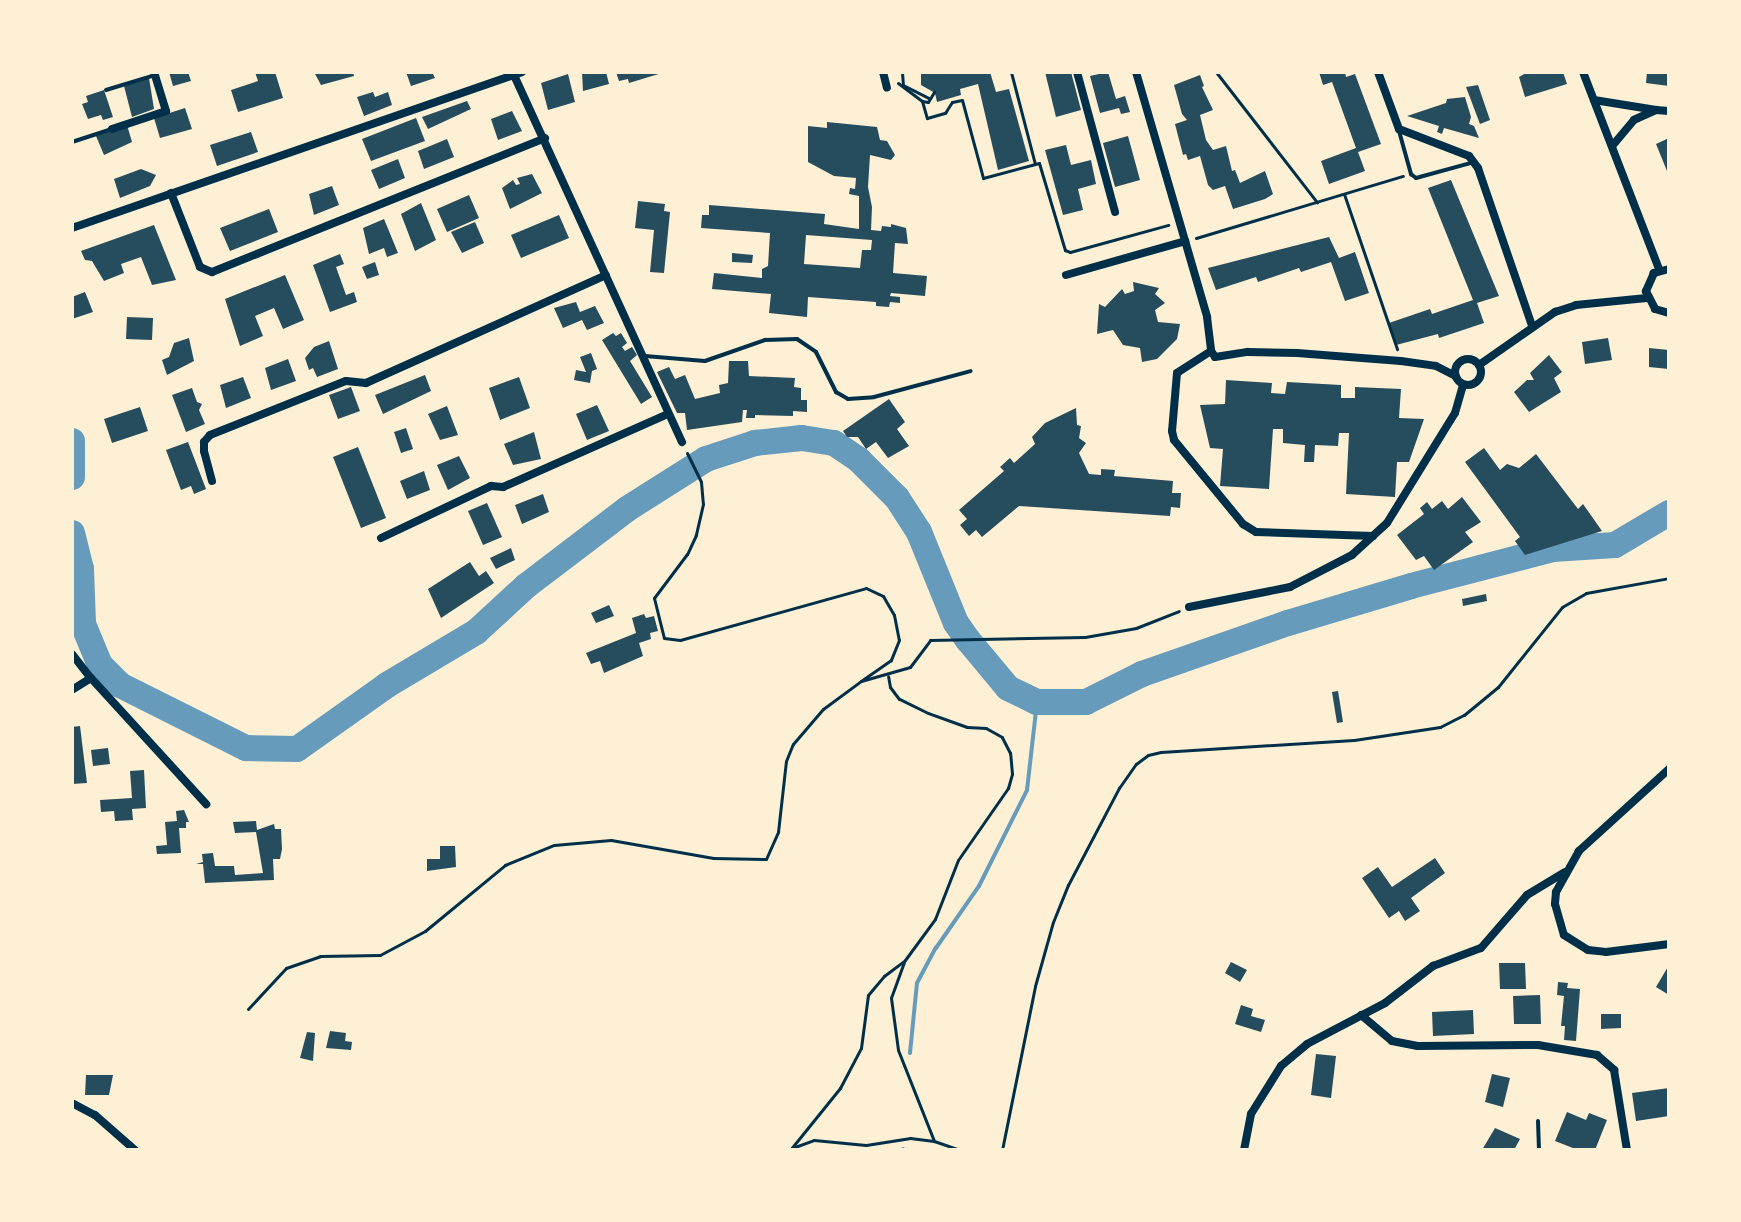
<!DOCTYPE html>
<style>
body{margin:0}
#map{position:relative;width:1741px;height:1222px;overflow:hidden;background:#fdf0d5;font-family:Ubuntu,sans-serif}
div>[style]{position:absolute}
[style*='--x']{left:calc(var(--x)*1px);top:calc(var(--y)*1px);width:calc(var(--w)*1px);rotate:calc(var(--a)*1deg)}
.stream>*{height:4px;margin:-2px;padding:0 2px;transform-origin:2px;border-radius:2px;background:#669bbc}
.river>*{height:26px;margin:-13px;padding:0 13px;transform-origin:13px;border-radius:13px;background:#669bbc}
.building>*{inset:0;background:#264d5e}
.path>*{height:3px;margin:-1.5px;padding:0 1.5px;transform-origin:1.5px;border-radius:1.5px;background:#003049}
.service>*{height:4px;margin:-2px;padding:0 2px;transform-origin:2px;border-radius:2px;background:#003049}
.minor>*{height:8px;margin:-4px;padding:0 4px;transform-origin:4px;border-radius:4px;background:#003049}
.minor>.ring{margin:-4px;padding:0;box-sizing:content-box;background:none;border:8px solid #003049;border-radius:50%}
span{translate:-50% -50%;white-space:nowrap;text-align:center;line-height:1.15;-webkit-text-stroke:8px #fdf0d5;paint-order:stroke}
.frame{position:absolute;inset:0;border:74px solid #fdf0d5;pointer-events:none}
</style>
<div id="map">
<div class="stream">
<i style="--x:910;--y:1053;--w:70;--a:-84.3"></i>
<i style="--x:917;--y:983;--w:40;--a:-62"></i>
<i style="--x:936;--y:948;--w:75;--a:-55.3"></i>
<i style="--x:979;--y:886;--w:107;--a:-63.4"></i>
<i style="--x:1027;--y:790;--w:89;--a:-83.5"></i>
<i style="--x:903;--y:1150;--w:1;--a:-90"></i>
</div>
<div class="river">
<i style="--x:72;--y:441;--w:36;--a:90"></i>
<i style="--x:72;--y:533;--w:37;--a:76"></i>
<i style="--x:81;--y:569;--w:55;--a:87.9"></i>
<i style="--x:83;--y:624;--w:44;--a:67.5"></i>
<i style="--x:100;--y:665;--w:28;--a:45"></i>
<i style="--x:120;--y:685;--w:141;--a:26.6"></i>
<i style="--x:246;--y:748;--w:51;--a:1.1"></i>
<i style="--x:297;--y:749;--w:110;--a:-35.4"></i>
<i style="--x:387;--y:685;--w:104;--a:-30.8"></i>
<i style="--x:476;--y:632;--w:68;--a:-42.6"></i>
<i style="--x:526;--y:586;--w:127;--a:-37.3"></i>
<i style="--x:627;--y:509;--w:93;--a:-32.3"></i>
<i style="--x:706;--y:459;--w:52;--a:-18.1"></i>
<i style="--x:755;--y:443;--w:47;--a:-6.1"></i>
<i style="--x:802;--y:438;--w:32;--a:9"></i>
<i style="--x:834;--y:443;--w:30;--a:34"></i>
<i style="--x:859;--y:460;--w:54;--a:45"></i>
<i style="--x:897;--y:498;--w:40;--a:57.1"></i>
<i style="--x:919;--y:532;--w:98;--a:67.9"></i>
<i style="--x:956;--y:623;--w:21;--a:55"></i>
<i style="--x:968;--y:640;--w:62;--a:50.2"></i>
<i style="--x:1008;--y:688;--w:32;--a:26"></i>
<i style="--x:1037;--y:702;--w:49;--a:0"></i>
<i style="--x:1086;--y:702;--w:63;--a:-26.6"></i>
<i style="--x:1142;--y:674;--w:155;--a:-19.3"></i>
<i style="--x:1288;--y:623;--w:128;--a:-16.7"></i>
<i style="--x:1411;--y:586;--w:147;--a:-14.6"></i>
<i style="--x:1553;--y:549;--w:62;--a:-3.7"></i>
<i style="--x:1615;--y:545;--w:63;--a:-30.7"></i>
</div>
<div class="building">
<i style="clip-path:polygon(169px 72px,188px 72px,191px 81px,173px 86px)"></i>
<i style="clip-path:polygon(255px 72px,275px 72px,283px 98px,238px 112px,231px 90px,258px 81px)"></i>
<i style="clip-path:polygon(314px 72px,353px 72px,354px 76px,321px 85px)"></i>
<i style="clip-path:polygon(406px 72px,432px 72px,435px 78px,411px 86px)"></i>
<i style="clip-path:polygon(582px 72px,606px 72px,609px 84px,583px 91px)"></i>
<i style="clip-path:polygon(616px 72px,662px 72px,662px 73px,629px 83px,628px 79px,619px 81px)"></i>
<i style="clip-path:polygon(921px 72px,990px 72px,996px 92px,1009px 89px,1029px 161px,998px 170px,978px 84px,960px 89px,961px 95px,937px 102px,935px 93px,921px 85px)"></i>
<i style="clip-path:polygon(1045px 72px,1071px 72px,1081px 110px,1056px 117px)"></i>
<i style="clip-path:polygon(1108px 72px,1116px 99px,1125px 96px,1130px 112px,1121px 114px,1119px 108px,1100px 113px,1090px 76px)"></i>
<i style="clip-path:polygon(1319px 72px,1345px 72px,1346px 77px,1355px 74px,1381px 144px,1358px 152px,1365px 171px,1329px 184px,1321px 161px,1356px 148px,1332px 82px,1323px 85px)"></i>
<i style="clip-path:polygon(1528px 72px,1563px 72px,1567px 84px,1525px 97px,1519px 77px)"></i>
<i style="clip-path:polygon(1647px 72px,1669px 72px,1669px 86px,1646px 83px)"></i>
<i style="clip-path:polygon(568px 74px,575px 102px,548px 110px,541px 83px)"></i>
<i style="clip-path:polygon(1200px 75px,1204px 86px,1202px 87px,1213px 110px,1200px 115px,1206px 140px,1213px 150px,1226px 146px,1232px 171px,1235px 170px,1240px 183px,1265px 171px,1273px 194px,1265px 199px,1233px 209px,1225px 186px,1213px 190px,1208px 185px,1200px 156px,1188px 160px,1186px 154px,1183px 155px,1175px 124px,1187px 120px,1182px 114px,1174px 85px)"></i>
<i style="clip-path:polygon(149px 78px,154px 109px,132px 117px,124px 86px)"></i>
<i style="clip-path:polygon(1478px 85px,1490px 120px,1480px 124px,1466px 87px)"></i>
<i style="clip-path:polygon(104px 90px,113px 117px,103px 120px,101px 115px,88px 119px,82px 104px,88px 102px,86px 96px)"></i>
<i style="clip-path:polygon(373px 92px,375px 97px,388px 92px,392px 105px,364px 116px,357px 97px)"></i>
<i style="clip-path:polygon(1465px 97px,1471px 117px,1469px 124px,1474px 126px,1479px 138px,1444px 128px,1442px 134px,1437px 132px,1439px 126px,1407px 116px,1446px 103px,1447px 99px)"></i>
<i style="clip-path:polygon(467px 101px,471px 109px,428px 129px,422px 117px)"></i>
<i style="clip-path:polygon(185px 108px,192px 129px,160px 138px,154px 118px)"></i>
<i style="clip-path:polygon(512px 111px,522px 131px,498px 140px,491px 119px)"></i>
<i style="clip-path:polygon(416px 118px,425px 141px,371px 161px,362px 139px)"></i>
<i style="clip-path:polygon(evenodd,827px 122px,877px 127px,880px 140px,887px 141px,895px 155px,891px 160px,870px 155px,868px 187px,872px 207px,871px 230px,881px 231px,882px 226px,891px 227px,891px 224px,906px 228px,908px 244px,895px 243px,893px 273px,927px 276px,925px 296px,891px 293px,890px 296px,900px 297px,900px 303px,890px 302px,889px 307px,876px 306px,876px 302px,808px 297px,807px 317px,769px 313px,771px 294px,712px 289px,714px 273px,762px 278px,762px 269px,768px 266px,770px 233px,701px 228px,702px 215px,709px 215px,709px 205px,825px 214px,824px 224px,859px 229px,859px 196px,849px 194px,850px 188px,855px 189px,856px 178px,834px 176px,808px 162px,808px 126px,827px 128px,827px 122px,806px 235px,872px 240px,871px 250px,862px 250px,860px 268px,804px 264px,806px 235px)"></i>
<i style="clip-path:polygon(127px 125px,132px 142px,104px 155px,96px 136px)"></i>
<i style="clip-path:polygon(251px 132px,258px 152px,217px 166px,210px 145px)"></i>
<i style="clip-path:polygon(1128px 136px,1140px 180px,1115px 187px,1103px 143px)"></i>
<i style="clip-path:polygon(1669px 138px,1669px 176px,1656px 144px)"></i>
<i style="clip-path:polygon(447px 139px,454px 157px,424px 169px,418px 151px)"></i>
<i style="clip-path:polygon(1066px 145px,1071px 165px,1091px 160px,1096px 184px,1078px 189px,1083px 210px,1063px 215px,1045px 150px)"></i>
<i style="clip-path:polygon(398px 159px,405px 178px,379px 189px,371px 170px)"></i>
<i style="clip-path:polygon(141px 169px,156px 175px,150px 186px,120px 198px,114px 179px)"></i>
<i style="clip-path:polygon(532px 174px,542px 193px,510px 209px,502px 188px,513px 180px,516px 185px,520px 184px,517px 178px)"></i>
<i style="clip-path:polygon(1451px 180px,1499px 296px,1477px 303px,1484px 323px,1439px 338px,1438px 334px,1396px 345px,1389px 323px,1430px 309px,1432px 314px,1473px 300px,1428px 188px)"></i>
<i style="clip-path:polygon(332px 186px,339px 205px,314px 215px,309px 194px)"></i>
<i style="clip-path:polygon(469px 195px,479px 218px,447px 232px,437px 209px)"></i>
<i style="clip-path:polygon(638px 201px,665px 204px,664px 211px,670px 212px,664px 273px,650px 272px,654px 230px,635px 228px)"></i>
<i style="clip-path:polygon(421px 203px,436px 240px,415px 251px,401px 214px)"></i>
<i style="clip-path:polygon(269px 209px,278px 232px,230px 251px,220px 228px)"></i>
<i style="clip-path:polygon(559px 215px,569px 238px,521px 258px,511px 235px)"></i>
<i style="clip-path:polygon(384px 219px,398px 253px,387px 257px,384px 248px,369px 254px,363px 228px)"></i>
<i style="clip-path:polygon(475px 222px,484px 243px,462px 253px,451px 232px)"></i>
<i style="clip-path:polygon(154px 225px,176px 280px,152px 285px,141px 257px,121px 264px,124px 273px,104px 281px,92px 261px,85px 260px,81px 251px)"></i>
<i style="clip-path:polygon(1329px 237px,1339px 258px,1355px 252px,1369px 293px,1345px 301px,1331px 262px,1301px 272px,1299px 268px,1258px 282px,1256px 277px,1216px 290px,1208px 268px)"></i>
<i style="clip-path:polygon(732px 253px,753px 255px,752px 263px,732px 262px)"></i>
<i style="clip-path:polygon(340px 254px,344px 264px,336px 267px,346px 295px,354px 292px,357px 302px,330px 312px,313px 265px)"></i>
<i style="clip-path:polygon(375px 262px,379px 275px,367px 279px,362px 267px)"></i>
<i style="clip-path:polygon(285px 275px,304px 320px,283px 329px,274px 308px,255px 316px,263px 336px,240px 346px,225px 299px)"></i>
<i style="clip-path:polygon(1133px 282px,1159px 288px,1155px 294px,1165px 303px,1155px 310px,1158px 322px,1180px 324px,1177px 339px,1157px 359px,1142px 362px,1140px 348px,1123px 345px,1113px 330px,1097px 334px,1099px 304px,1105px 307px,1122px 289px,1125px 294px,1134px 291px)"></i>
<i style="clip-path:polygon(85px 292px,93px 312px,72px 319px,72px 297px)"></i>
<i style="clip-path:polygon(576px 302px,580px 312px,595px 306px,604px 323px,587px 330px,582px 320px,563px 328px,554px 308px)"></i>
<i style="clip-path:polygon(127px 317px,153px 318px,152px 340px,126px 339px)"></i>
<i style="clip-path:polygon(613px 333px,616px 336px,621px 333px,627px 343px,622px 347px,625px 351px,632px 347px,637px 355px,630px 361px,652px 397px,641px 404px,602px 340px)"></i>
<i style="clip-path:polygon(189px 338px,194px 361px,167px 375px,162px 360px,169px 357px,174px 343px)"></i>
<i style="clip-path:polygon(1608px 338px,1612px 360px,1585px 364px,1582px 342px)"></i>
<i style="clip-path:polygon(329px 341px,338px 369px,317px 377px,313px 368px,309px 370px,305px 358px,314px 347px)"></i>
<i style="clip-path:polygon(1649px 348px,1669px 350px,1669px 369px,1649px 367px)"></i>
<i style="clip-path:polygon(591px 353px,597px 369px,592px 371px,590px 383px,574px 380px,576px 370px,586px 372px,580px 357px)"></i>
<i style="clip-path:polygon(1549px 355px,1562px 372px,1554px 378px,1561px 392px,1529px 412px,1514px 392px,1527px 380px,1534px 380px,1530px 373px)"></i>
<i style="clip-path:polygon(288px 359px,296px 381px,271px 390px,265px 368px)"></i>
<i style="clip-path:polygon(729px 361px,748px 361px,749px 376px,795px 378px,794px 387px,801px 388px,801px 400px,807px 400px,807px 412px,793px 411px,793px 416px,755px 415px,755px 418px,746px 418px,747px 410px,743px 410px,742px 422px,687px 430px,685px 413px,677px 413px,657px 372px,669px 367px,675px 379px,685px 375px,695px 399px,720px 393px,719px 385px,728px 383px)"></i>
<i style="clip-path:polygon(425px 375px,431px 391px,383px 414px,375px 395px)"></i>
<i style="clip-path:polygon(243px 377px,251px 398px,226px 408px,220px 385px)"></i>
<i style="clip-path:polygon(519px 377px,530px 408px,500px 420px,489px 388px)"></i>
<i style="clip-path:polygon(1226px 380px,1272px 383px,1271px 393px,1285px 394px,1287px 382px,1341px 385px,1341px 398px,1355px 398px,1355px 387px,1401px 389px,1399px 418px,1424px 419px,1409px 462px,1397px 462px,1395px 497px,1346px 494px,1349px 433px,1339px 433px,1338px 446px,1315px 445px,1314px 462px,1304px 462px,1305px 445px,1283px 443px,1283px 429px,1273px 429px,1269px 489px,1220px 486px,1223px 449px,1210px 448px,1200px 405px,1225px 404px)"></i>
<i style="clip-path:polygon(351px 387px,360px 411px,338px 419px,329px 395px)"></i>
<i style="clip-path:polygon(192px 388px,197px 402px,202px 404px,199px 410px,205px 424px,186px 432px,172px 395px)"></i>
<i style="clip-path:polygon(889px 399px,905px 422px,897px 429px,909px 446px,888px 458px,876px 442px,866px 449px,858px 437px,847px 437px,843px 431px)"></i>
<i style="clip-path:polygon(597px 405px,609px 431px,587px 440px,576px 414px)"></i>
<i style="clip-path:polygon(447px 406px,458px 435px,440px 440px,428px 414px)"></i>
<i style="clip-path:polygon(140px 407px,148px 431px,112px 443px,104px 419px)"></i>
<i style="clip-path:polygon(1076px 408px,1077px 425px,1081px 426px,1079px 438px,1086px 443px,1079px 453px,1089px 474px,1101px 475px,1101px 469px,1115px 470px,1114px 476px,1173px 481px,1172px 493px,1181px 493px,1180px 508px,1171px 507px,1170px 516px,1019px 506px,982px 537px,976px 530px,969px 536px,960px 525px,967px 519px,959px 510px,1004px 471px,1000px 467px,1010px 458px,1014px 463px,1035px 444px,1032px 437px,1045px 423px)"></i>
<i style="clip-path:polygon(406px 428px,413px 449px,401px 453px,394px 432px)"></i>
<i style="clip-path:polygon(534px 432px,541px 459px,513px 465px,504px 444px)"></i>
<i style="clip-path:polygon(188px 442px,206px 489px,194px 494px,191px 486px,181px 490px,166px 450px)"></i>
<i style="clip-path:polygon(358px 447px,386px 518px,361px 528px,333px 457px)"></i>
<i style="clip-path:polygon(1484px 448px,1500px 470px,1507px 464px,1519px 468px,1536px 454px,1578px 509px,1583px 504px,1602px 531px,1525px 555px,1515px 541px,1520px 537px,1465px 462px)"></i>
<i style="clip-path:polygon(459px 456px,470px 478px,448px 490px,437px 465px)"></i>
<i style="clip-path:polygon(424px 471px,430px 490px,407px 499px,400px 481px)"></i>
<i style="clip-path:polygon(543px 494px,549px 512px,522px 524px,515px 505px)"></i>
<i style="clip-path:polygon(1462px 497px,1481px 522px,1465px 532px,1473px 542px,1434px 570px,1424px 556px,1416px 560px,1397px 535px,1424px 514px,1420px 508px,1427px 502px,1432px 509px,1442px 501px,1448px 509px)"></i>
<i style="clip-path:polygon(487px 503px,502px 537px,483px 545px,468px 511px)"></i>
<i style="clip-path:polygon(511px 548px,515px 560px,496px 569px,490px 558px)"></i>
<i style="clip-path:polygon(470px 562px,479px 576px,486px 571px,494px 583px,441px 618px,428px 589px)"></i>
<i style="clip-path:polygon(1486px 594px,1487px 601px,1463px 606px,1462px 599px)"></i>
<i style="clip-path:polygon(609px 605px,614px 616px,596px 623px,591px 613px)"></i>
<i style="clip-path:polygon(644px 614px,646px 618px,654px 616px,658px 631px,650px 633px,651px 639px,639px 643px,643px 656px,604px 673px,600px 661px,591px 664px,586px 653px,636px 633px,632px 618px)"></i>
<i style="clip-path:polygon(1338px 691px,1343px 722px,1337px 723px,1332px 692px)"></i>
<i style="clip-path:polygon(80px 726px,87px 783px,72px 784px,72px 727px)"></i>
<i style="clip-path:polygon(108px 748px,110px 764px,93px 766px,91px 750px)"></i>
<i style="clip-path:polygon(144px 770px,146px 808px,132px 809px,133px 820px,115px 821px,114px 811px,101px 812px,100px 800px,132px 798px,130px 771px)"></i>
<i style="clip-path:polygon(184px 810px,189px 822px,186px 822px,186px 828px,179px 828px,181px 853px,157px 854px,156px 846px,167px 845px,165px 822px,177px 821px,176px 811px)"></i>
<i style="clip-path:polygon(256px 821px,257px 830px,274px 824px,275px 829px,281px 829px,282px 849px,280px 859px,273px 859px,274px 880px,205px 883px,203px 864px,196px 864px,203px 862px,202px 854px,213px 853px,215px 866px,234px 866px,235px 875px,263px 873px,256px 832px,235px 833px,233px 822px)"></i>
<i style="clip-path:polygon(440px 846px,455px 846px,456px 867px,427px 871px,427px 859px,440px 859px)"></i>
<i style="clip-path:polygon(1435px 858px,1445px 873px,1411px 898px,1420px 911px,1405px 921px,1399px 911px,1389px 918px,1362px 878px,1378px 867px,1392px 887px)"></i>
<i style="clip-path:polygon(1231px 962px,1247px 970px,1240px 982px,1225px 973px)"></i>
<i style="clip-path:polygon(1499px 963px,1525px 963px,1526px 989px,1500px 989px)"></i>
<i style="clip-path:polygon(1669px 965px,1669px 995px,1656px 987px)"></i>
<i style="clip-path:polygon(1558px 982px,1568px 983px,1567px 988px,1580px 989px,1576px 1041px,1564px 1040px,1565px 1026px,1561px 1026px,1564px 996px,1557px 995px)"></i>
<i style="clip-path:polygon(1540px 995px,1541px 1024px,1514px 1024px,1513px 996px)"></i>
<i style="clip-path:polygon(1241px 1005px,1253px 1009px,1251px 1016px,1265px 1020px,1261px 1032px,1235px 1024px)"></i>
<i style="clip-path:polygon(1473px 1010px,1474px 1034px,1433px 1036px,1432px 1012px)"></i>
<i style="clip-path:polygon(1601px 1014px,1621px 1014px,1621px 1028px,1601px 1029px)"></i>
<i style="clip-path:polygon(330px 1031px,346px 1033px,345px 1041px,352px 1042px,351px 1050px,326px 1048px)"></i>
<i style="clip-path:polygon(307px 1032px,315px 1033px,313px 1061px,300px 1058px)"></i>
<i style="clip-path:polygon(1316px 1054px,1336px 1056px,1331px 1098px,1311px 1095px)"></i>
<i style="clip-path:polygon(1492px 1074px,1510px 1078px,1503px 1107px,1485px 1102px)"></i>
<i style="clip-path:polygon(86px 1075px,113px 1075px,109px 1095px,85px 1095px)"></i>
<i style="clip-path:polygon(1669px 1088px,1669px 1116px,1636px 1121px,1632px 1093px)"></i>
<i style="clip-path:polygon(1567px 1112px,1586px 1120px,1589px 1113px,1607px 1120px,1595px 1150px,1578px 1150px,1555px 1141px)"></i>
<i style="clip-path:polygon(1495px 1128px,1520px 1139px,1514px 1150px,1482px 1150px)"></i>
</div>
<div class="path">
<i style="--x:902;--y:72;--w:13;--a:86"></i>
<i style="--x:903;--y:85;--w:29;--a:27"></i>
<i style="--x:1011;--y:72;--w:95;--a:75.4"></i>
<i style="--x:1216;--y:72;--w:165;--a:52.2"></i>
<i style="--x:898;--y:83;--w:30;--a:37"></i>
<i style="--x:922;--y:101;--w:6;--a:9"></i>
<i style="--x:928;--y:102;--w:12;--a:-59"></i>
<i style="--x:922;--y:101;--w:18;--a:74"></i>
<i style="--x:927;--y:118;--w:19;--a:-16"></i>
<i style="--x:945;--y:113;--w:13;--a:-58"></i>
<i style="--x:952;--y:102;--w:10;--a:-11"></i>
<i style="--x:962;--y:100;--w:81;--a:74.9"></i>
<i style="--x:983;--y:178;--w:58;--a:-15"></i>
<i style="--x:1039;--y:163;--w:91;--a:73.4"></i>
<i style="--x:1065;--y:250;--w:5;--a:22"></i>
<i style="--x:1070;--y:252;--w:102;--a:-15.4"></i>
<i style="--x:1344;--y:194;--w:164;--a:71.1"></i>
<i style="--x:1196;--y:238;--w:216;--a:-16.7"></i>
<i style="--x:687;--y:453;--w:32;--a:64"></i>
<i style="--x:701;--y:482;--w:22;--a:85"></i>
<i style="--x:703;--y:504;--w:32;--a:103"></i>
<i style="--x:696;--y:535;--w:21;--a:115"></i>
<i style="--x:687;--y:554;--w:55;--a:126.9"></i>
<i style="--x:654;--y:598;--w:41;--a:76"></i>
<i style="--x:664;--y:638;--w:16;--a:7"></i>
<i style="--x:680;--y:640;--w:193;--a:-15.6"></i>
<i style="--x:866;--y:588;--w:19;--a:25"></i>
<i style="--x:883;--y:596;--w:22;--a:60"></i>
<i style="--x:894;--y:615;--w:25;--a:79"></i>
<i style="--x:899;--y:640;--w:22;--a:112"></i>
<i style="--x:891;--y:660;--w:35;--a:145"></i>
<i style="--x:904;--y:962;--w:38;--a:110"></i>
<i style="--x:891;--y:998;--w:52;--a:82.3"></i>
<i style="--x:898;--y:1050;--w:98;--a:68.4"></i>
<i style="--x:934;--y:1141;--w:28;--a:19"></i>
<i style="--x:248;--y:1009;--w:56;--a:-47.2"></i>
<i style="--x:286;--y:968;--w:36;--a:-19"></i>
<i style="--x:320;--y:956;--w:60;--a:-1"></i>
<i style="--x:380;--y:955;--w:51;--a:-28.1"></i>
<i style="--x:425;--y:931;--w:104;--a:-39.5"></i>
<i style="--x:505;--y:865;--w:53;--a:-22.2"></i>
<i style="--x:554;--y:845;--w:57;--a:-5"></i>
<i style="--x:611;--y:840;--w:104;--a:10"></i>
<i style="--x:713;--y:858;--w:53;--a:1.1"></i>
<i style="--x:766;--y:859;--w:30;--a:-66"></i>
<i style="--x:778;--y:832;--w:71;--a:-83.6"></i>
<i style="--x:786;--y:761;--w:18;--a:-68"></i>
<i style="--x:793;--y:744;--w:46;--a:-49.4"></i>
<i style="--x:823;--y:709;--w:47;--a:-36.4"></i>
<i style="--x:861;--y:681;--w:51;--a:-15.9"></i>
<i style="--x:910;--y:667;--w:34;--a:-53"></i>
<i style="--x:930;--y:640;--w:155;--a:-1.1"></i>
<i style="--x:1085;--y:637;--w:52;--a:-10"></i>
<i style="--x:1136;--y:628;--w:46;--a:-21.6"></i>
<i style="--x:792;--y:1148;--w:23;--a:-20"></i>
<i style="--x:814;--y:1140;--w:52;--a:5.5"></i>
<i style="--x:866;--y:1145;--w:45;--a:-9"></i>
<i style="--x:910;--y:1138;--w:24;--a:7"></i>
<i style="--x:790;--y:1150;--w:80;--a:-51.1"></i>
<i style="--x:840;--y:1088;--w:45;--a:-62.3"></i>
<i style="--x:861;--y:1048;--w:53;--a:-82.5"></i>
<i style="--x:868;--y:995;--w:25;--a:-50"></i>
<i style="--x:884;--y:976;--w:26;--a:-37"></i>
<i style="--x:905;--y:960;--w:51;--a:-53.8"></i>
<i style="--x:935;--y:919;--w:63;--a:-68.7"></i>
<i style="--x:958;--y:860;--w:88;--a:-55.2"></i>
<i style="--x:1008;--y:788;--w:15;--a:-74"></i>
<i style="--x:1012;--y:774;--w:21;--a:-95"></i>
<i style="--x:1010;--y:753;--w:18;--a:-117"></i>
<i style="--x:1002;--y:737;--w:18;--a:-151"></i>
<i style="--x:986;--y:728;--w:19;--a:-177"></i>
<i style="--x:967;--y:727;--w:41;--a:-160.3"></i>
<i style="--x:928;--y:713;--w:32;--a:-154"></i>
<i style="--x:899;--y:699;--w:15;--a:-127"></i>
<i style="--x:890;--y:687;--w:11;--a:-100"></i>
<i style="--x:1002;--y:1150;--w:167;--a:-78.6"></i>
<i style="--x:1035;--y:986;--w:66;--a:-74.3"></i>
<i style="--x:1053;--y:922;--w:40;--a:-68"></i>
<i style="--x:1068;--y:885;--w:110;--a:-62.3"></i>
<i style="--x:1119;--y:788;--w:29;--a:-55"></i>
<i style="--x:1136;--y:764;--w:15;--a:-37"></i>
<i style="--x:1148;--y:755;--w:13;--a:-13"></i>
<i style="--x:1161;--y:752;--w:193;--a:-3.6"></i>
<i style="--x:1354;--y:740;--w:87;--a:-8.6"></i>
<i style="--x:1440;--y:727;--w:27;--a:-27"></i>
<i style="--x:1464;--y:715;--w:44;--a:-39.5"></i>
<i style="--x:1498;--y:687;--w:102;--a:-51.3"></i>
<i style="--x:1562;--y:607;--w:28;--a:-30"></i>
<i style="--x:1586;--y:593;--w:84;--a:-10.2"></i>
</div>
<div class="service">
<i style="--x:106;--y:90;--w:51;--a:-17"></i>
<i style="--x:1399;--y:131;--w:45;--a:74.4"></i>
<i style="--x:1411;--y:174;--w:6;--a:39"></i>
<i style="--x:1416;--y:178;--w:60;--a:-15.4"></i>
<i style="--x:72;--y:142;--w:42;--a:-18"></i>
<i style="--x:645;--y:356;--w:60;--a:4.8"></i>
<i style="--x:705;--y:361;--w:64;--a:-19.3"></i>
<i style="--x:765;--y:340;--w:32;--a:-2"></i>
<i style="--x:797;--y:339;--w:23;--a:34"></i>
<i style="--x:816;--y:352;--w:45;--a:63.4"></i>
<i style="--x:836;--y:392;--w:14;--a:30"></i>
<i style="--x:848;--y:399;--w:26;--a:-4"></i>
<i style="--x:874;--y:397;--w:100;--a:-15"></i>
<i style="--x:1538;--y:1121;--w:29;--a:88"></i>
</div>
<div class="minor">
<i style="--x:883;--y:72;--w:16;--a:76"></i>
<i style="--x:1077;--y:72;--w:145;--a:74.8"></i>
<i style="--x:1136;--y:72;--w:255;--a:73.8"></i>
<i style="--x:1207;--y:317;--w:34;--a:83"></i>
<i style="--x:1211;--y:351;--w:7;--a:56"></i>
<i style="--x:1215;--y:357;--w:33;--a:-9"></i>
<i style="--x:1248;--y:352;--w:49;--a:1.2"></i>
<i style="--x:1297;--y:353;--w:104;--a:4.4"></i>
<i style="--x:1401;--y:361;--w:35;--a:8"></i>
<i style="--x:1436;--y:366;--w:22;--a:27"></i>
<i style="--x:1378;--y:72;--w:61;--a:69.8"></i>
<i style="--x:1399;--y:129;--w:75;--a:21.1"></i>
<i style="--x:1469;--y:156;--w:15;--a:53"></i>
<i style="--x:1478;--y:168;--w:167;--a:71.1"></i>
<i style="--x:1583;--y:72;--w:211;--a:68.9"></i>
<i style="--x:513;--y:73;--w:406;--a:65.4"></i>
<i style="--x:1594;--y:100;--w:63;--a:9.2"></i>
<i style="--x:1656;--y:110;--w:24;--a:156"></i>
<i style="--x:1634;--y:120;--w:34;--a:130"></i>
<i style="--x:1656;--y:110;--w:13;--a:4"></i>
<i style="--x:112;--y:129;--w:57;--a:-18.4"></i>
<i style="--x:166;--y:111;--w:41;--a:-107.1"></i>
<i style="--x:171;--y:193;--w:79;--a:68.6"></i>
<i style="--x:200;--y:267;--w:13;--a:23"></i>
<i style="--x:212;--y:272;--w:359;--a:-21.9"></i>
<i style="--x:72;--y:228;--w:476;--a:-19.1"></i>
<i style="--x:1669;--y:269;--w:16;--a:165"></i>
<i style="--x:1654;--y:273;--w:20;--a:114"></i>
<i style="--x:1646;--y:291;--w:20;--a:63"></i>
<i style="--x:1655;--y:309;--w:15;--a:16"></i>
<i style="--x:1066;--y:275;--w:124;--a:-15.9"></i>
<i style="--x:1211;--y:351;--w:40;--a:147.1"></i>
<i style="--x:1177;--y:373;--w:58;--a:94.9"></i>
<i style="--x:1172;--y:431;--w:9;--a:77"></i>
<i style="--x:1174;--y:440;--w:109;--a:50.6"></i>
<i style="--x:1243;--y:524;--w:15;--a:32"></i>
<i style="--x:1256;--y:532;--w:117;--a:2"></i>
<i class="ring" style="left:1455px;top:359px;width:18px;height:18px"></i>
<i style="--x:1479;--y:365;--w:93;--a:-34.9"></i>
<i style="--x:1555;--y:312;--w:22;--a:-18"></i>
<i style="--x:1576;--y:305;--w:71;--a:-5.6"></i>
<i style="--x:212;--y:481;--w:31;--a:-105"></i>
<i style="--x:204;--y:451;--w:9;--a:-90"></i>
<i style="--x:204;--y:442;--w:9;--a:-49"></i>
<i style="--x:210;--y:435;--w:146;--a:-21.7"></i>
<i style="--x:346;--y:381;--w:20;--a:6"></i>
<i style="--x:366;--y:383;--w:263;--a:-24.2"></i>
<i style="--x:381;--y:538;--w:122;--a:-25.3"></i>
<i style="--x:491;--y:486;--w:12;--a:5"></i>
<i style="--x:503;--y:487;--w:180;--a:-23.9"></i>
<i style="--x:1189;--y:607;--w:103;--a:-11.2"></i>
<i style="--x:1290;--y:587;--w:70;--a:-27.3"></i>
<i style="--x:1352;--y:555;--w:47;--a:-42.4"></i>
<i style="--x:1387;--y:523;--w:129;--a:-58.3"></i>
<i style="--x:1455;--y:413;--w:29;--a:-74"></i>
<i style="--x:72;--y:654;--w:31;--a:52"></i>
<i style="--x:91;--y:678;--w:22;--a:148"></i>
<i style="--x:91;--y:678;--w:171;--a:47.6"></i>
<i style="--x:1669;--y:769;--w:122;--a:137.7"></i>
<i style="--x:1579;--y:851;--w:47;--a:119.3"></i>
<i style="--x:1556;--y:892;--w:12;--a:95"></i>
<i style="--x:1555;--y:904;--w:32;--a:74"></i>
<i style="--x:1564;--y:935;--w:28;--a:32"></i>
<i style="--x:1588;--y:950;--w:18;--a:6"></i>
<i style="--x:1606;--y:952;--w:64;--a:-7.2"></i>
<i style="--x:1361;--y:1015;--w:40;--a:40"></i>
<i style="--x:1392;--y:1041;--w:26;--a:11"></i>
<i style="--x:1418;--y:1046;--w:120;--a:-0.5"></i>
<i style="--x:1538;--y:1045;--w:60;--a:9.6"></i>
<i style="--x:1597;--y:1055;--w:23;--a:41"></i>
<i style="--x:1614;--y:1070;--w:81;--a:80.8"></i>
<i style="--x:72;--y:1103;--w:26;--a:28"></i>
<i style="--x:95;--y:1115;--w:53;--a:41.2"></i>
<i style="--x:1244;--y:1150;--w:37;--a:-79"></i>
<i style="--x:1251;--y:1114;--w:57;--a:-58"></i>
<i style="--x:1281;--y:1066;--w:34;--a:-40"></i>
<i style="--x:1307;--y:1044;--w:88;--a:-27.7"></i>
<i style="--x:1385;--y:1003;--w:61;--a:-37.6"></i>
<i style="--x:1433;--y:966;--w:51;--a:-20.6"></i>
<i style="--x:1481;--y:948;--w:70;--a:-49"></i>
<i style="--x:1527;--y:895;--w:44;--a:-31.2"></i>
</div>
<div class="frame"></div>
</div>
